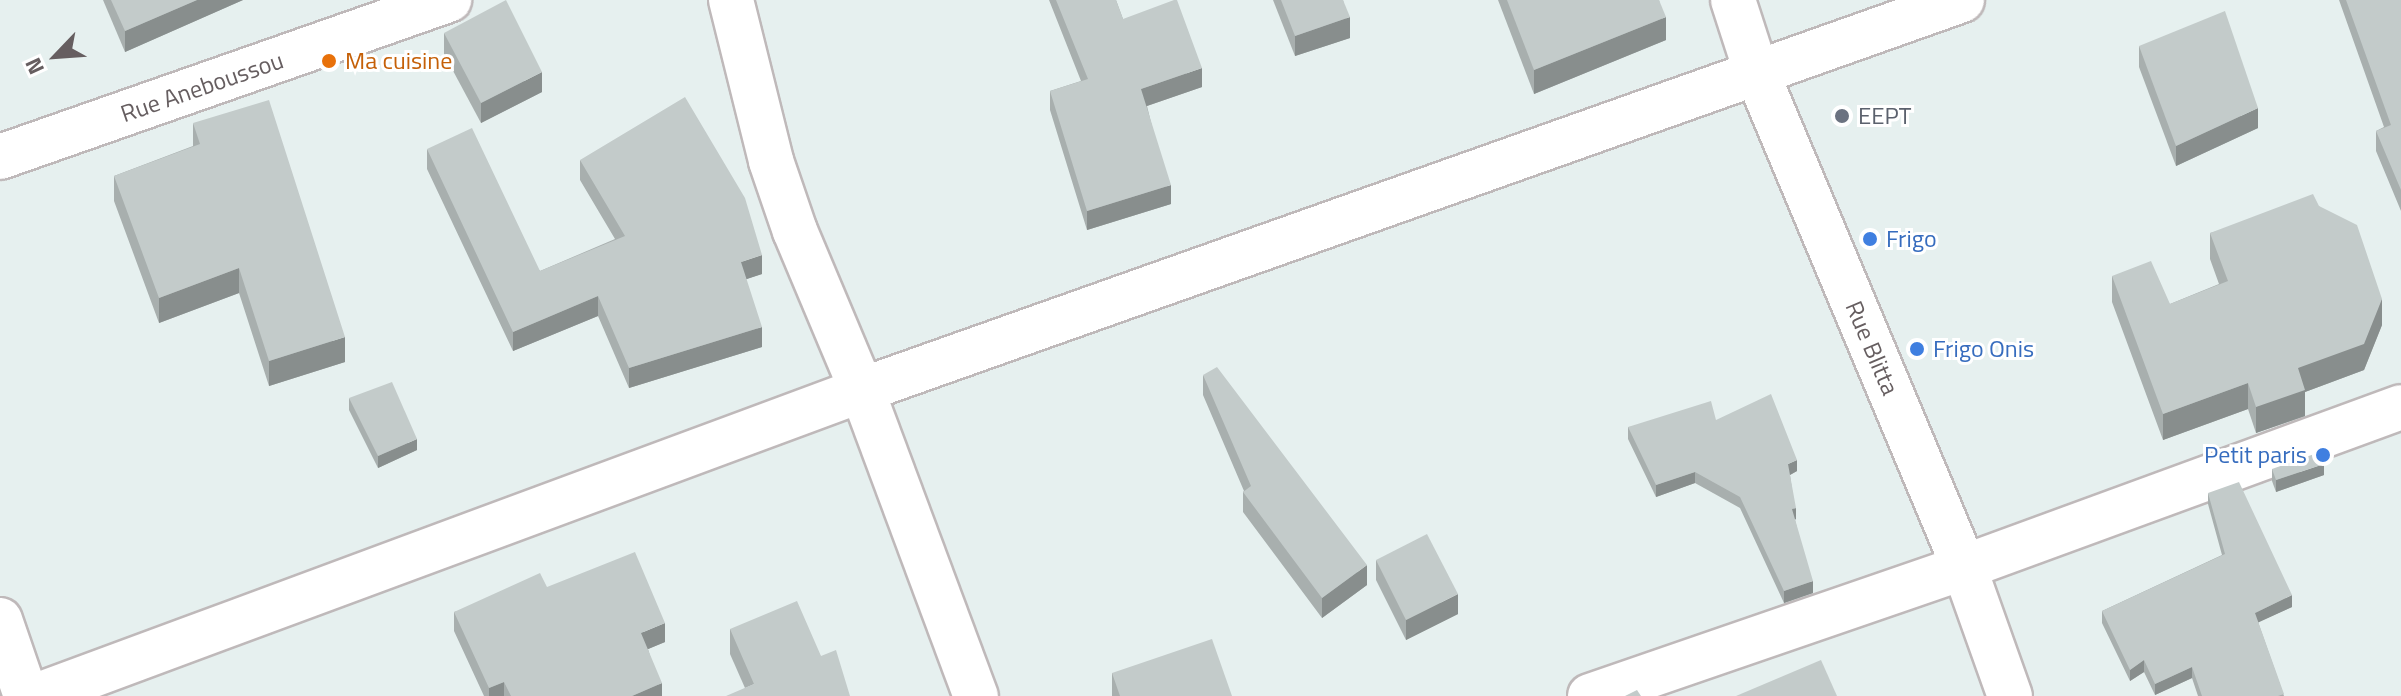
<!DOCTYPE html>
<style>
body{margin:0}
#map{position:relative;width:2401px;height:696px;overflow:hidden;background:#e6f0ef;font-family:"Titillium Web",sans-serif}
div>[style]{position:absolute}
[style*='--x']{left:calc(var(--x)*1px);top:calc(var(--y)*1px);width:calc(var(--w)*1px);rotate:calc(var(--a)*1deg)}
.roads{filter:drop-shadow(2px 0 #bfb9ba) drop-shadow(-2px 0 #bfb9ba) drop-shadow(0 2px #bfb9ba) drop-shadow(0 -2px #bfb9ba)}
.minor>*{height:44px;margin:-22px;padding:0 22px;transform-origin:22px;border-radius:22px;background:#fff}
.wall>*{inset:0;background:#a8afae}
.shaded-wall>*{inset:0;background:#888e8d}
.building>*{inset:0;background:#c3cbca}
.dots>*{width:22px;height:22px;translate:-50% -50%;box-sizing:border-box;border:4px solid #fff;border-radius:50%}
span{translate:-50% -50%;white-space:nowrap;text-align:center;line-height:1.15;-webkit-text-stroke:6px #fff;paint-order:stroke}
.food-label{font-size:24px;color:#c56008}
.left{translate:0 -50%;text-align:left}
.street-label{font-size:24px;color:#665e60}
.worship-label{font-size:24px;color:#5b616d}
.shop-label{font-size:24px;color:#366cbe}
.right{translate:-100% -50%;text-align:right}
.north{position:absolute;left:16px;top:16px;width:80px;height:80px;-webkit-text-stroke:6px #fff;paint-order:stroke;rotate:245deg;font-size:22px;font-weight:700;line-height:32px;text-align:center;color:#665e60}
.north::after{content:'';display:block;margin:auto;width:28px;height:36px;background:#665e60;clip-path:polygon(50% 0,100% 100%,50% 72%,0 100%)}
</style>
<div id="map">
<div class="roads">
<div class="minor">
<i style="--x:731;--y:0;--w:166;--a:76"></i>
<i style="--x:771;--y:161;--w:74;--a:71.1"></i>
<i style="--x:795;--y:231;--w:173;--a:67.2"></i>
<i style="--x:862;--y:390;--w:327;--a:69.6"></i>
<i style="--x:1733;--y:0;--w:75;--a:72.1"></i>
<i style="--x:1756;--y:71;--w:538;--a:67.25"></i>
<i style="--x:1964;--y:567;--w:137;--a:70.4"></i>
<i style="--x:0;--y:157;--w:476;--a:-19.3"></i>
<i style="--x:0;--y:620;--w:80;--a:71.1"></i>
<i style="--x:36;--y:696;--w:881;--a:-20.33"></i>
<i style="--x:862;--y:390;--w:1167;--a:-19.52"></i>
<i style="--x:1590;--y:696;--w:396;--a:-19"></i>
<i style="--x:1964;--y:567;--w:465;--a:-20.1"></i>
</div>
</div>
<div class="wall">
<i style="clip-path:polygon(103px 0,243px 0,125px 52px)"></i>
<i style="clip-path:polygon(1049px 0,1116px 0,1123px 19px,1202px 87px,1147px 106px,1171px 204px,1087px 230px,1050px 110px,1050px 91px,1081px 81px)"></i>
<i style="clip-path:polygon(1273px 0,1343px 0,1350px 38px,1295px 56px)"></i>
<i style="clip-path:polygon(1498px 0,1659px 0,1666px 40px,1534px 94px)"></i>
<i style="clip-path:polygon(2339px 0,2401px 0,2401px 211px,2376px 151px,2376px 131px,2384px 127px)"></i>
<i style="clip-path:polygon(444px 33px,542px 92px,481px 123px,444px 54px)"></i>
<i style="clip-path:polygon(2139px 46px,2258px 128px,2176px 166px,2139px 67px)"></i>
<i style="clip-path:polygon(193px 123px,345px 362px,269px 386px,239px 293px,159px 323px,114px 201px,114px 176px,193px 146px)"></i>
<i style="clip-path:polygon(427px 149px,540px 271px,615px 239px,580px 180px,580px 160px,762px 274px,746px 279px,762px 347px,629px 388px,598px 316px,513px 351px,427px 169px)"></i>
<i style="clip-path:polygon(2319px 206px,2382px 325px,2364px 370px,2305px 392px,2305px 416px,2256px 433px,2248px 409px,2163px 440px,2112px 302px,2112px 276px,2170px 304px,2219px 284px,2210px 259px,2210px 233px)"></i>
<i style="clip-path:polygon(1203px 375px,1367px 585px,1322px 618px,1243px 512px,1243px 492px,1244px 491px,1203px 395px)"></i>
<i style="clip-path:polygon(349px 398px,417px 450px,378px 468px,349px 410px)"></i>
<i style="clip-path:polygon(1716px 420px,1797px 471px,1790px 475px,1796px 519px,1795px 520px,1813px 593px,1784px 603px,1740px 508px,1695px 483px,1656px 497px,1628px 439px,1628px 427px)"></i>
<i style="clip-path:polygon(2272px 469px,2324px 475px,2276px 492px,2272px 481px)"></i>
<i style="clip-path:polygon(2208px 493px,2292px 607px,2258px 622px,2284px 696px,2198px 696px,2192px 678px,2155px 695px,2144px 672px,2130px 681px,2102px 623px,2102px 611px,2222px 555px,2208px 504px)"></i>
<i style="clip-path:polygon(1376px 560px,1458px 614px,1406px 640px,1376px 580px)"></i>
<i style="clip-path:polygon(547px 587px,665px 642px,648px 649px,662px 696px,484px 696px,454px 631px,454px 612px)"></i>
<i style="clip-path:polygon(730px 629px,821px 656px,745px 688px,730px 654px)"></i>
<i style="clip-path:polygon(1112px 673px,1232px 696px,1112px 696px)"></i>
</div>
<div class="shaded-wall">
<i style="clip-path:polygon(197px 0,243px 0,125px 52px,125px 31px)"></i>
<i style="clip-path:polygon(1350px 17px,1350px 38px,1295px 56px,1295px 36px)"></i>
<i style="clip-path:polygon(1666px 17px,1666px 40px,1534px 94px,1534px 70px)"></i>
<i style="clip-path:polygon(1202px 68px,1202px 87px,1141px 108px,1141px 89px)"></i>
<i style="clip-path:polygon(542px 72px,542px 92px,481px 123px,481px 103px)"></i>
<i style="clip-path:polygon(2258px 108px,2258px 128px,2176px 166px,2176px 146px)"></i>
<i style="clip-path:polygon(1171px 185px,1171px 204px,1087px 230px,1087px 211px)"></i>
<i style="clip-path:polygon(762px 255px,762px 274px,741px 281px,741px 262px)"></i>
<i style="clip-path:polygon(239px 268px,239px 293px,159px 323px,159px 298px)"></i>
<i style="clip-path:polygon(598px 296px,598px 316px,513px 351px,513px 332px)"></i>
<i style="clip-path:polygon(2382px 299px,2382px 325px,2364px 370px,2305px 392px,2305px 416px,2256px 433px,2256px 407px,2298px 368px)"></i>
<i style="clip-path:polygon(762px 327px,762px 347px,629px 388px,629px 368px)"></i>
<i style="clip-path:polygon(345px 337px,345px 362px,269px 386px,269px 361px)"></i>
<i style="clip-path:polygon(2248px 383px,2248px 409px,2163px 440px,2163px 414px)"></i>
<i style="clip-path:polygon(417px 439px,417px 450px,378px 468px,378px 456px)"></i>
<i style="clip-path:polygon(1797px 460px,1797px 471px,1788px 476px,1788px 464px)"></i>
<i style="clip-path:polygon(2324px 464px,2324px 475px,2276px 492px,2276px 480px)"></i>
<i style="clip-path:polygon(1695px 472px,1695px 483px,1656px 497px,1656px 485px)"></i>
<i style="clip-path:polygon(1796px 508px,1796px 519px,1792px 520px,1792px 509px)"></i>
<i style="clip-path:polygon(1367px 565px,1367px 585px,1322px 618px,1322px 598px)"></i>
<i style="clip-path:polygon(1813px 581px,1813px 593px,1784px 603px,1784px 591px)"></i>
<i style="clip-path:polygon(1458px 594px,1458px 614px,1406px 640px,1406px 620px)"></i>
<i style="clip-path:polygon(2292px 595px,2292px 607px,2255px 624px,2255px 613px)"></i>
<i style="clip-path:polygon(665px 623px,665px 642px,641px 652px,641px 633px)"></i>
<i style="clip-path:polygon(2144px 660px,2144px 672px,2130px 681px,2130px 670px)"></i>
<i style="clip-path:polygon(2192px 667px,2192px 678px,2155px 695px,2155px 684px)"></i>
<i style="clip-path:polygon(504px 682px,504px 696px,489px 696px,489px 688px)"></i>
<i style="clip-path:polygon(662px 683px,662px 696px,632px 696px)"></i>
</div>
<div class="building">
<i style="clip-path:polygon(111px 0,197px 0,125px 31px)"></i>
<i style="clip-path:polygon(506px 0,542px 72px,481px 103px,444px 33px)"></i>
<i style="clip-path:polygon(1056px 0,1116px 0,1123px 19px,1174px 0,1177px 0,1202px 68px,1141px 89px,1171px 185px,1087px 211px,1050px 91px,1088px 79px)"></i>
<i style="clip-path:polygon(1281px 0,1343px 0,1350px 17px,1295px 36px)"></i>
<i style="clip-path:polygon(1507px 0,1659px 0,1666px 17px,1534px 70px)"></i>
<i style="clip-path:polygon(2346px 0,2401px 0,2401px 190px,2376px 131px,2391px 125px)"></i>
<i style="clip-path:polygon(2225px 11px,2258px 108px,2176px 146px,2139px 46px)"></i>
<i style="clip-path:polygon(685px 97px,745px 198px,762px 255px,741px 262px,762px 327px,629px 368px,598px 296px,513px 332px,427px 149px,472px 128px,540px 271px,625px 236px,580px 160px)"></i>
<i style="clip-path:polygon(269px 100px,345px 337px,269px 361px,239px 268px,159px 298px,114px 176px,200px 144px,193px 123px)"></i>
<i style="clip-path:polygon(2313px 194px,2319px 206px,2357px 225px,2382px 299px,2364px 344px,2298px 368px,2305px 390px,2256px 407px,2248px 383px,2163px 414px,2112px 276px,2151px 261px,2170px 304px,2228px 281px,2210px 233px)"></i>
<i style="clip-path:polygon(1217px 367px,1367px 565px,1322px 598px,1243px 492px,1251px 486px,1203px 375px)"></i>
<i style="clip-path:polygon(392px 382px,417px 439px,378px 456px,349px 398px)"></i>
<i style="clip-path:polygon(1771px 394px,1797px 460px,1788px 464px,1796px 508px,1792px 509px,1813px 581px,1784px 591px,1740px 497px,1695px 472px,1656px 485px,1628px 427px,1711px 401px,1716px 420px)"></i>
<i style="clip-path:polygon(2320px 452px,2324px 464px,2276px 480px,2272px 469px)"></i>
<i style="clip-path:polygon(2239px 482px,2292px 595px,2255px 613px,2284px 694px,2278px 696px,2202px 696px,2192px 667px,2155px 684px,2144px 660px,2130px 670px,2102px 611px,2225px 554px,2208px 493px)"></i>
<i style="clip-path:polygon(1427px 534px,1458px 594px,1406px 620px,1376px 560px)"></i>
<i style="clip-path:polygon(635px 552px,665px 623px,641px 633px,662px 683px,632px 696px,511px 696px,504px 682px,489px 688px,454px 612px,540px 573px,547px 587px)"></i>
<i style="clip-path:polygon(797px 601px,821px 656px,836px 650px,850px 696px,726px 696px,754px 684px,730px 629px)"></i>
<i style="clip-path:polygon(1212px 639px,1232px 696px,1120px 696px,1112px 673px)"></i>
<i style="clip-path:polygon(1821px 660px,1837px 696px,1736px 696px)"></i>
<i style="clip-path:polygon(1637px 690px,1641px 696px,1625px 696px)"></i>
</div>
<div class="dots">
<i style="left:329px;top:61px;background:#e8710a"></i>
<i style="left:1842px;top:116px;background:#6b7280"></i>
<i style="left:1870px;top:239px;background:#3f7fe0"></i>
<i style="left:1917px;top:349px;background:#3f7fe0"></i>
<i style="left:2323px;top:455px;background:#3f7fe0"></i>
</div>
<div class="food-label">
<span class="left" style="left:345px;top:61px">Ma cuisine</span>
</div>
<div class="street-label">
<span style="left:202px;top:87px;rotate:-19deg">Rue Aneboussou</span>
<span style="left:1872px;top:348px;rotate:67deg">Rue Blitta</span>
</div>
<div class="worship-label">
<span class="left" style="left:1858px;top:116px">EEPT</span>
</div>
<div class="shop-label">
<span class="left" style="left:1886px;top:239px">Frigo</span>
<span class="left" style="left:1933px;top:349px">Frigo Onis</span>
<span class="right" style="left:2307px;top:455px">Petit paris</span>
</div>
<div class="north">N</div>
</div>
